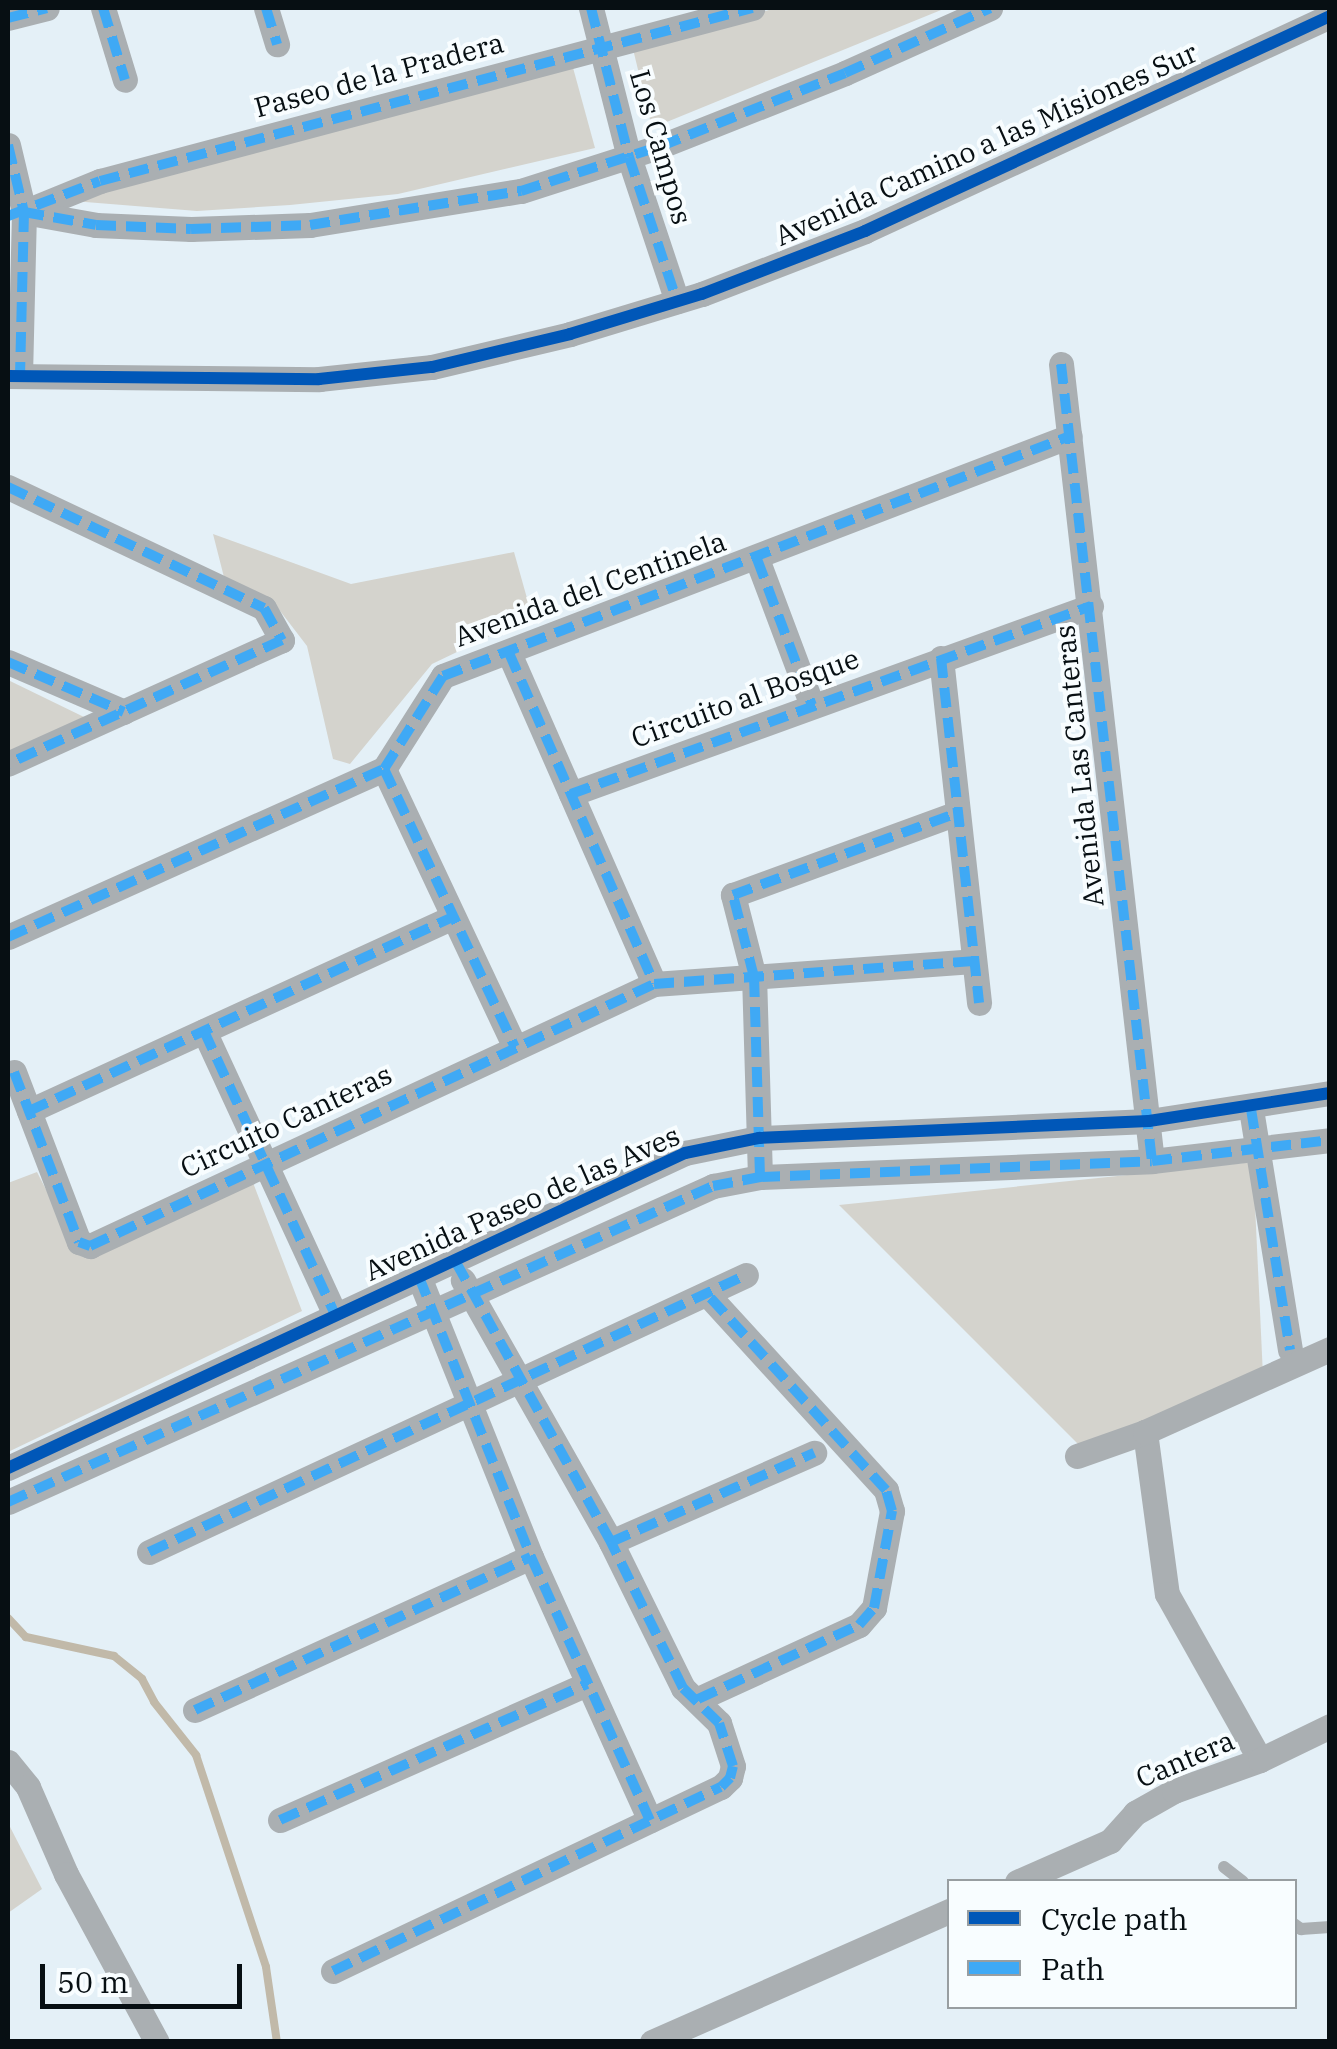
<!DOCTYPE html>
<style>
body{margin:0}
#map{position:relative;width:1337px;height:2049px;overflow:hidden;background:#e4f0f7;font-family:"IBM Plex Serif",serif}
div>[style]{position:absolute}
[style*='--x']{left:calc(var(--x)*1px);top:calc(var(--y)*1px);width:calc(var(--w)*1px);rotate:calc(var(--a)*1deg)}
.green>*{inset:0;background:#d4d3cd}
.stream>*{height:8px;margin:-4px;padding:0 4px;transform-origin:4px;border-radius:4px;background:#c1b9a9}
.lane>*{height:12px;margin:-6px;padding:0 6px;transform-origin:6px;border-radius:6px;background:#aaafb2}
.street>*{height:25px;margin:-12.5px;padding:0 12.5px;transform-origin:12.5px;border-radius:12.5px;background:#aaafb2}
.quiet>*{height:10px;margin-top:-5px;transform-origin:0;background:repeating-linear-gradient(90deg,#3fa9f5 0 20px,transparent 0 30px)}
.cycleway>*{height:12px;margin:-6px;padding:0 6px;transform-origin:6px;border-radius:6px;background:#0057b8}
span{translate:-50% -50%;white-space:nowrap;text-align:center;line-height:1.15;-webkit-text-stroke:8px #f8fdff;paint-order:stroke}
.street-label{font-size:28px;color:#070f13}
.frame{position:absolute;inset:0;border:10px solid #070f13;pointer-events:none}
.legend{position:absolute;left:947px;top:1879px;width:350px;height:130px;box-sizing:border-box;background:#f8fdff;border:2px solid #989ea1;margin:0;padding:12px 18px;list-style:none;font-size:30px;color:#070f13}
.legend li{display:flex;align-items:center;gap:20px;height:50px}
.legend b{width:50px;border:2px solid #989ea1}
.scale{position:absolute;left:40px;top:1964px;width:202px;height:45px;box-sizing:border-box;border:5px solid #070f13;border-top:0;padding-left:12px;font-size:30px;line-height:35px;white-space:nowrap;color:#070f13;-webkit-text-stroke:8px #f8fdff;paint-order:stroke}
</style>
<div id="map">
<div class="green">
<i style="clip-path:polygon(776px 8px,946px 8px,652px 128px,633px 49px)"></i>
<i style="clip-path:polygon(572px 64px,595px 148px,398px 194px,290px 205px,197px 211px,73px 201px)"></i>
<i style="clip-path:polygon(213px 534px,351px 584px,514px 552px,532px 616px,432px 664px,350px 764px,333px 759px,307px 646px,274px 603px,226px 585px)"></i>
<i style="clip-path:polygon(8px 680px,84px 717px,8px 752px)"></i>
<i style="clip-path:polygon(1253px 1162px,1263px 1376px,1091px 1457px,839px 1205px)"></i>
<i style="clip-path:polygon(37px 1172px,80px 1256px,252px 1180px,302px 1311px,8px 1452px,8px 1183px)"></i>
<i style="clip-path:polygon(8px 1823px,42px 1889px,8px 1913px)"></i>
</div>
<div class="stream">
<i style="--x:8;--y:1618;--w:26;--a:47"></i>
<i style="--x:26;--y:1637;--w:90;--a:12.2"></i>
<i style="--x:114;--y:1656;--w:36;--a:39"></i>
<i style="--x:142;--y:1679;--w:26;--a:62"></i>
<i style="--x:154;--y:1702;--w:68;--a:51.6"></i>
<i style="--x:196;--y:1755;--w:223;--a:71.7"></i>
<i style="--x:266;--y:1967;--w:76;--a:81.7"></i>
</div>
<div class="lane">
<i style="--x:1224;--y:1867;--w:24;--a:38"></i>
<i style="--x:1294;--y:1924;--w:9;--a:36"></i>
<i style="--x:1301;--y:1929;--w:29;--a:-4"></i>
</div>
<div class="street">
<i style="--x:103;--y:8;--w:75;--a:73"></i>
<i style="--x:266;--y:8;--w:38;--a:73"></i>
<i style="--x:591;--y:8;--w:154;--a:75.7"></i>
<i style="--x:629;--y:157;--w:152;--a:71.6"></i>
<i style="--x:8;--y:18;--w:40;--a:-14.4"></i>
<i style="--x:8;--y:145;--w:69;--a:76.6"></i>
<i style="--x:24;--y:212;--w:164;--a:91.4"></i>
<i style="--x:26;--y:211;--w:80;--a:-22.1"></i>
<i style="--x:100;--y:181;--w:675;--a:-14.86"></i>
<i style="--x:24;--y:212;--w:73;--a:10.2"></i>
<i style="--x:96;--y:225;--w:95;--a:2.4"></i>
<i style="--x:191;--y:229;--w:119;--a:-1.9"></i>
<i style="--x:310;--y:225;--w:214;--a:-9.2"></i>
<i style="--x:521;--y:191;--w:147;--a:-17.8"></i>
<i style="--x:661;--y:146;--w:198;--a:-21.6"></i>
<i style="--x:845;--y:73;--w:159;--a:-24.1"></i>
<i style="--x:1061;--y:364;--w:802;--a:83.49"></i>
<i style="--x:8;--y:376;--w:311;--a:0.6"></i>
<i style="--x:319;--y:379;--w:114;--a:-6.1"></i>
<i style="--x:432;--y:367;--w:142;--a:-13.4"></i>
<i style="--x:570;--y:334;--w:138;--a:-16.9"></i>
<i style="--x:702;--y:294;--w:175;--a:-21.1"></i>
<i style="--x:865;--y:231;--w:512;--a:-24.81"></i>
<i style="--x:8;--y:487;--w:283;--a:25.3"></i>
<i style="--x:264;--y:608;--w:37;--a:61"></i>
<i style="--x:282;--y:640;--w:301;--a:155.7"></i>
<i style="--x:757;--y:559;--w:156;--a:69.4"></i>
<i style="--x:509;--y:653;--w:361;--a:66.3"></i>
<i style="--x:941;--y:658;--w:347;--a:83.7"></i>
<i style="--x:8;--y:662;--w:126;--a:23.3"></i>
<i style="--x:384;--y:769;--w:307;--a:64.8"></i>
<i style="--x:571;--y:794;--w:553;--a:-19.88"></i>
<i style="--x:8;--y:937;--w:412;--a:-24.1"></i>
<i style="--x:384;--y:769;--w:110;--a:-57.6"></i>
<i style="--x:443;--y:676;--w:671;--a:-20.95"></i>
<i style="--x:204;--y:1031;--w:313;--a:65.2"></i>
<i style="--x:14;--y:1072;--w:182;--a:69.1"></i>
<i style="--x:79;--y:1242;--w:12;--a:20"></i>
<i style="--x:90;--y:1246;--w:622;--a:-24.92"></i>
<i style="--x:654;--y:984;--w:320;--a:-4.1"></i>
<i style="--x:1251;--y:1109;--w:244;--a:80.8"></i>
<i style="--x:29;--y:1111;--w:466;--a:-24.6"></i>
<i style="--x:760;--y:1177;--w:200;--a:-91.7"></i>
<i style="--x:754;--y:977;--w:85;--a:-104.4"></i>
<i style="--x:733;--y:895;--w:239;--a:-20.1"></i>
<i style="--x:419;--y:1277;--w:302;--a:68.2"></i>
<i style="--x:531;--y:1557;--w:289;--a:65.7"></i>
<i style="--x:1145;--y:1432;--w:163;--a:82.3"></i>
<i style="--x:1167;--y:1594;--w:190;--a:60.7"></i>
<i style="--x:1077;--y:1456;--w:72;--a:-19.4"></i>
<i style="--x:1145;--y:1432;--w:203;--a:-24.2"></i>
<i style="--x:8;--y:1468;--w:747;--a:-24.95"></i>
<i style="--x:685;--y:1153;--w:76;--a:-11.5"></i>
<i style="--x:759;--y:1138;--w:390;--a:-2.5"></i>
<i style="--x:1149;--y:1121;--w:183;--a:-8.8"></i>
<i style="--x:8;--y:1502;--w:773;--a:-24.14"></i>
<i style="--x:713;--y:1186;--w:48;--a:-10.8"></i>
<i style="--x:760;--y:1177;--w:392;--a:-2.3"></i>
<i style="--x:1152;--y:1161;--w:179;--a:-6.7"></i>
<i style="--x:611;--y:1542;--w:222;--a:-23.7"></i>
<i style="--x:149;--y:1552;--w:658;--a:-24.89"></i>
<i style="--x:698;--y:1699;--w:177;--a:-24.7"></i>
<i style="--x:859;--y:1625;--w:23;--a:-49"></i>
<i style="--x:874;--y:1608;--w:99;--a:-79.5"></i>
<i style="--x:892;--y:1511;--w:22;--a:-106"></i>
<i style="--x:886;--y:1490;--w:265;--a:-132.4"></i>
<i style="--x:195;--y:1710;--w:369;--a:-24.5"></i>
<i style="--x:8;--y:1762;--w:32;--a:51"></i>
<i style="--x:28;--y:1787;--w:95;--a:66.4"></i>
<i style="--x:66;--y:1874;--w:191;--a:61.6"></i>
<i style="--x:280;--y:1820;--w:336;--a:-23.9"></i>
<i style="--x:1017;--y:1882;--w:102;--a:-23.8"></i>
<i style="--x:1110;--y:1841;--w:38;--a:-48"></i>
<i style="--x:1135;--y:1813;--w:45;--a:-29.4"></i>
<i style="--x:1174;--y:1791;--w:91;--a:-19.8"></i>
<i style="--x:1260;--y:1760;--w:78;--a:-25.9"></i>
<i style="--x:333;--y:1971;--w:429;--a:-25.4"></i>
<i style="--x:721;--y:1787;--w:13;--a:-45"></i>
<i style="--x:730;--y:1778;--w:12;--a:-76"></i>
<i style="--x:733;--y:1766;--w:45;--a:-108"></i>
<i style="--x:719;--y:1723;--w:50;--a:-135.8"></i>
<i style="--x:683;--y:1688;--w:163;--a:-116.3"></i>
<i style="--x:611;--y:1542;--w:301;--a:-119.5"></i>
<i style="--x:652;--y:2042;--w:325;--a:-23.8"></i>
</div>
<div class="quiet">
<i style="--x:103;--y:8;--w:75;--a:73"></i>
<i style="--x:266;--y:8;--w:38;--a:73"></i>
<i style="--x:591;--y:8;--w:154;--a:75.7"></i>
<i style="--x:629;--y:157;--w:152;--a:71.6"></i>
<i style="--x:8;--y:18;--w:40;--a:-14.4"></i>
<i style="--x:8;--y:145;--w:69;--a:76.6"></i>
<i style="--x:24;--y:212;--w:164;--a:91.4"></i>
<i style="--x:24;--y:212;--w:73;--a:10.2"></i>
<i style="--x:96;--y:225;--w:95;--a:2.4"></i>
<i style="--x:191;--y:229;--w:119;--a:-1.9"></i>
<i style="--x:310;--y:225;--w:214;--a:-9.2"></i>
<i style="--x:521;--y:191;--w:147;--a:-17.8"></i>
<i style="--x:661;--y:146;--w:198;--a:-21.6"></i>
<i style="--x:845;--y:73;--w:159;--a:-24.1"></i>
<i style="--x:8;--y:216;--w:98;--a:-20.8"></i>
<i style="--x:100;--y:181;--w:675;--a:-14.86"></i>
<i style="--x:1061;--y:364;--w:802;--a:83.49"></i>
<i style="--x:8;--y:487;--w:283;--a:25.3"></i>
<i style="--x:264;--y:608;--w:37;--a:61"></i>
<i style="--x:282;--y:640;--w:301;--a:155.7"></i>
<i style="--x:757;--y:559;--w:156;--a:69.4"></i>
<i style="--x:509;--y:653;--w:361;--a:66.3"></i>
<i style="--x:941;--y:658;--w:347;--a:83.7"></i>
<i style="--x:8;--y:662;--w:126;--a:23.3"></i>
<i style="--x:384;--y:769;--w:307;--a:64.8"></i>
<i style="--x:571;--y:794;--w:553;--a:-19.88"></i>
<i style="--x:8;--y:937;--w:412;--a:-24.1"></i>
<i style="--x:384;--y:769;--w:110;--a:-57.6"></i>
<i style="--x:443;--y:676;--w:671;--a:-20.95"></i>
<i style="--x:204;--y:1031;--w:313;--a:65.2"></i>
<i style="--x:14;--y:1072;--w:182;--a:69.1"></i>
<i style="--x:79;--y:1242;--w:12;--a:20"></i>
<i style="--x:90;--y:1246;--w:622;--a:-24.92"></i>
<i style="--x:654;--y:984;--w:320;--a:-4.1"></i>
<i style="--x:1251;--y:1109;--w:244;--a:80.8"></i>
<i style="--x:29;--y:1111;--w:466;--a:-24.6"></i>
<i style="--x:760;--y:1177;--w:200;--a:-91.7"></i>
<i style="--x:754;--y:977;--w:85;--a:-104.4"></i>
<i style="--x:733;--y:895;--w:239;--a:-20.1"></i>
<i style="--x:419;--y:1277;--w:302;--a:68.2"></i>
<i style="--x:531;--y:1557;--w:289;--a:65.7"></i>
<i style="--x:8;--y:1502;--w:773;--a:-24.14"></i>
<i style="--x:713;--y:1186;--w:48;--a:-10.8"></i>
<i style="--x:760;--y:1177;--w:392;--a:-2.3"></i>
<i style="--x:1152;--y:1161;--w:179;--a:-6.7"></i>
<i style="--x:611;--y:1542;--w:222;--a:-23.7"></i>
<i style="--x:149;--y:1552;--w:658;--a:-24.89"></i>
<i style="--x:698;--y:1699;--w:177;--a:-24.7"></i>
<i style="--x:859;--y:1625;--w:23;--a:-49"></i>
<i style="--x:874;--y:1608;--w:99;--a:-79.5"></i>
<i style="--x:892;--y:1511;--w:22;--a:-106"></i>
<i style="--x:886;--y:1490;--w:265;--a:-132.4"></i>
<i style="--x:195;--y:1710;--w:369;--a:-24.5"></i>
<i style="--x:280;--y:1820;--w:336;--a:-23.9"></i>
<i style="--x:333;--y:1971;--w:429;--a:-25.4"></i>
<i style="--x:721;--y:1787;--w:13;--a:-45"></i>
<i style="--x:730;--y:1778;--w:12;--a:-76"></i>
<i style="--x:733;--y:1766;--w:45;--a:-108"></i>
<i style="--x:719;--y:1723;--w:50;--a:-135.8"></i>
<i style="--x:683;--y:1688;--w:163;--a:-116.3"></i>
<i style="--x:611;--y:1542;--w:321;--a:-119"></i>
</div>
<div class="cycleway">
<i style="--x:8;--y:376;--w:311;--a:0.6"></i>
<i style="--x:319;--y:379;--w:114;--a:-6.1"></i>
<i style="--x:432;--y:367;--w:142;--a:-13.4"></i>
<i style="--x:570;--y:334;--w:138;--a:-16.9"></i>
<i style="--x:702;--y:294;--w:175;--a:-21.1"></i>
<i style="--x:865;--y:231;--w:512;--a:-24.81"></i>
<i style="--x:8;--y:1468;--w:747;--a:-24.95"></i>
<i style="--x:685;--y:1153;--w:76;--a:-11.5"></i>
<i style="--x:759;--y:1138;--w:390;--a:-2.5"></i>
<i style="--x:1149;--y:1121;--w:183;--a:-8.8"></i>
</div>
<div class="street-label">
<span style="left:379px;top:75px;rotate:-15deg">Paseo de la Pradera</span>
<span style="left:986px;top:144px;rotate:-24deg">Avenida Camino a las Misiones Sur</span>
<span style="left:661px;top:147px;rotate:74deg">Los Campos</span>
<span style="left:590px;top:589px;rotate:-20deg">Avenida del Centinela</span>
<span style="left:745px;top:698px;rotate:-20deg">Circuito al Bosque</span>
<span style="left:1079px;top:766px;rotate:-96deg">Avenida Las Canteras</span>
<span style="left:286px;top:1121px;rotate:-25deg">Circuito Canteras</span>
<span style="left:522px;top:1203px;rotate:-24deg">Avenida Paseo de las Aves</span>
<span style="left:1185px;top:1759px;rotate:-23deg">Cantera</span>
</div>
<div class="frame"></div>
<ul class="legend">
<li><b style="height:12px;background:#0057b8"></b>Cycle path</li>
<li><b style="height:12px;background:#3fa9f5"></b>Path</li>
</ul>
<div class="scale">50 m</div>
</div>
